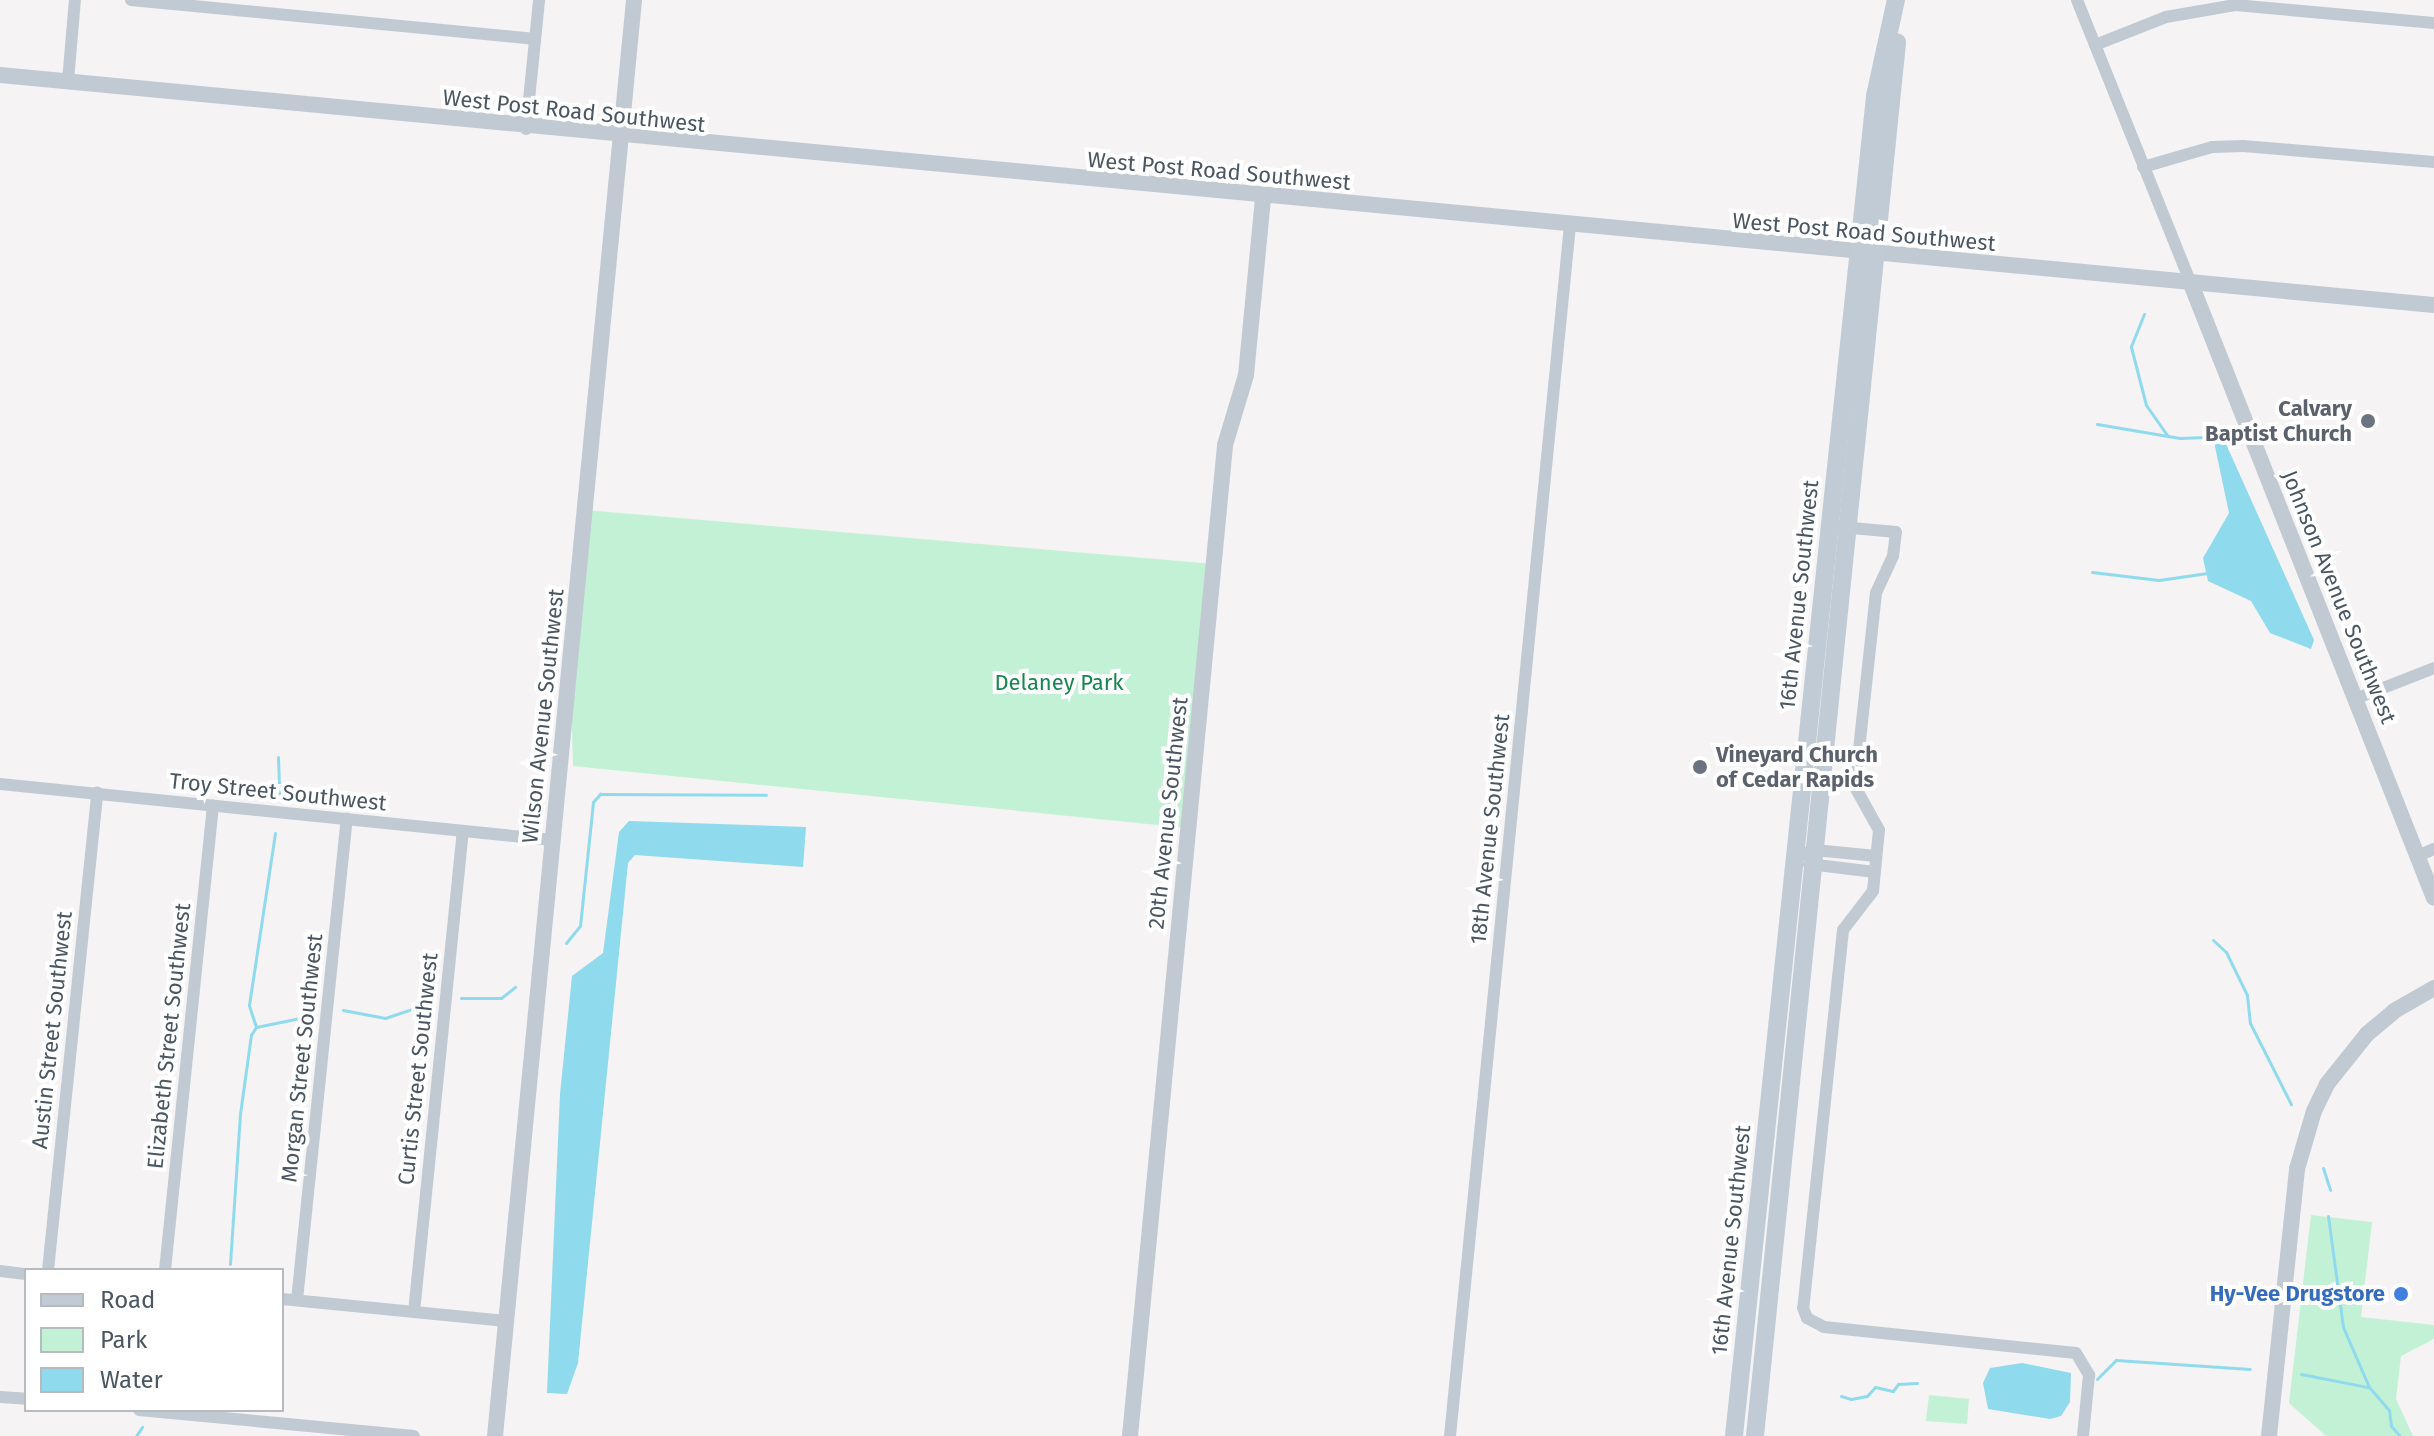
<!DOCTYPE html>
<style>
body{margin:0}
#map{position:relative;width:2434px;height:1436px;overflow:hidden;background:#f5f3f3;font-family:"Fira Sans",sans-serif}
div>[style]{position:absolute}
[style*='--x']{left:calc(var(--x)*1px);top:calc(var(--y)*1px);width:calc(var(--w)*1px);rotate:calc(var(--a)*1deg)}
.green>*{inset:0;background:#c3f1d5}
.water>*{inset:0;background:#90daee}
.stream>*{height:3px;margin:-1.5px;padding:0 1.5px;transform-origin:1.5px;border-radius:1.5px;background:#90daee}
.minor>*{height:12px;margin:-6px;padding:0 6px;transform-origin:6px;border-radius:6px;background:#c1cad2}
.tertiary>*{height:16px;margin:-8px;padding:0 8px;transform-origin:8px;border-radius:8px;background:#c1cad2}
.secondary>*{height:18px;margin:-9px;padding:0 9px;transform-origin:9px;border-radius:9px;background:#c1cbd6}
.dots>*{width:22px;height:22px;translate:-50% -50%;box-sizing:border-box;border:4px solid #fff;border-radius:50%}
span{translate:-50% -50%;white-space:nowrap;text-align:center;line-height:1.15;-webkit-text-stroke:8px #fff;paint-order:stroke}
.street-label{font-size:22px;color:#4a5661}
.worship-label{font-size:22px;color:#5b616d;font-weight:700}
.right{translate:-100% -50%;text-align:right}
.left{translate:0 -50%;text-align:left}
.park-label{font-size:22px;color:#17864f}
.shop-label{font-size:22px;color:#366cbe;font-weight:700}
.legend{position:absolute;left:24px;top:1268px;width:260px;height:144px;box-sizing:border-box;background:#fff;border:2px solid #b7bbc0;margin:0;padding:10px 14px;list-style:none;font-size:24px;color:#4a5661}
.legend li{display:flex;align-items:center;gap:16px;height:40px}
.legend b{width:40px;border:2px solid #b7bbc0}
</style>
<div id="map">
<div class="green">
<i style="clip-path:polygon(585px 510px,1214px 564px,1188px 828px,573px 766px,570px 660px)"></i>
<i style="clip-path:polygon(2311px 1215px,2372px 1222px,2361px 1317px,2434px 1325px,2434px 1339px,2401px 1356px,2396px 1399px,2413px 1436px,2326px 1436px,2289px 1403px)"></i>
<i style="clip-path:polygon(1929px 1395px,1969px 1399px,1967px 1424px,1926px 1421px)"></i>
</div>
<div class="water">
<i style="clip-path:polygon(2222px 435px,2314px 640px,2311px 649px,2270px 633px,2251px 601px,2208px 581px,2203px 558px,2229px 513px,2213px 437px)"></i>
<i style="clip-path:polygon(629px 821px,806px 827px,803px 867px,635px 855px,628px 863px,578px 1363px,567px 1394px,547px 1393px,560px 1094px,572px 976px,603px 953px,619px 832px)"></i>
<i style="clip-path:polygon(2022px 1363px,2071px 1373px,2070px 1402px,2061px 1416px,2050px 1419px,1988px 1409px,1983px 1383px,1990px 1368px)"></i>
</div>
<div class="stream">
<i style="--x:2144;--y:314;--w:35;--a:112"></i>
<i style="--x:2131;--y:347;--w:60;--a:75.5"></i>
<i style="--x:2146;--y:405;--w:38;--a:55"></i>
<i style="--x:2097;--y:424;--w:84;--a:9.6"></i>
<i style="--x:2180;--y:438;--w:33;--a:-2"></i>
<i style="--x:2092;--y:572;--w:67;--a:6.8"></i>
<i style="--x:2159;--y:580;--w:49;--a:-8.3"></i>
<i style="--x:278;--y:757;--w:38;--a:88"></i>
<i style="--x:2213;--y:940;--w:18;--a:43"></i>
<i style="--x:2226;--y:952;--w:48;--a:64"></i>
<i style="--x:2247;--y:995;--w:28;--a:84"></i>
<i style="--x:2250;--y:1023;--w:91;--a:63.2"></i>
<i style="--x:566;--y:943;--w:22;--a:-51"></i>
<i style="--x:580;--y:926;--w:125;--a:-84"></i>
<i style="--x:593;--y:802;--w:11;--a:-49"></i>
<i style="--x:600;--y:794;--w:166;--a:0.3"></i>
<i style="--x:461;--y:998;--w:40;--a:0"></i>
<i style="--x:501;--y:998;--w:18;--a:-38"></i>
<i style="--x:343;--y:1010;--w:43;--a:10.8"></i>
<i style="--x:385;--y:1018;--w:41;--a:-18.4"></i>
<i style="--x:256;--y:1027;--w:23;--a:-108"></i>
<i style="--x:249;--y:1005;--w:174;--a:-81.4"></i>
<i style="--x:2323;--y:1168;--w:23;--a:72"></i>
<i style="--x:2328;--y:1216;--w:112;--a:82.3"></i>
<i style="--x:2343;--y:1327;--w:65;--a:66.6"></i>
<i style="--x:2369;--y:1387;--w:30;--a:49"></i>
<i style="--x:2389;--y:1410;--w:16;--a:83"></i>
<i style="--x:2391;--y:1426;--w:13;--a:48"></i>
<i style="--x:230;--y:1264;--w:150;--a:-86.2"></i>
<i style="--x:240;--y:1114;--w:80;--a:-82.1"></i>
<i style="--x:251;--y:1035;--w:9;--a:-58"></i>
<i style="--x:256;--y:1027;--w:55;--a:-11.5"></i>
<i style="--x:2301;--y:1374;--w:67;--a:11.1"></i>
<i style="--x:2097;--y:1379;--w:27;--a:-45"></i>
<i style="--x:2116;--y:1360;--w:134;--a:3.8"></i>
<i style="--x:1841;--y:1396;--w:10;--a:17"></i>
<i style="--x:1851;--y:1399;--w:16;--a:-11"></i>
<i style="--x:1867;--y:1396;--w:12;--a:-48"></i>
<i style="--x:1875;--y:1387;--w:18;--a:13"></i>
<i style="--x:1893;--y:1391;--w:9;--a:-54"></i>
<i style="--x:1898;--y:1384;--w:19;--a:-3"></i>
<i style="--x:136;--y:1436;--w:11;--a:-56"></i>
</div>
<div class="minor">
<i style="--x:131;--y:0;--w:406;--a:5.5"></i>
<i style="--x:2077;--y:0;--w:306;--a:68.1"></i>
<i style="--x:2095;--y:45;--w:76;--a:-21.5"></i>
<i style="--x:2166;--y:17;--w:70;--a:-9.9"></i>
<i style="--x:2235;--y:5;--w:200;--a:5.2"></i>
<i style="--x:68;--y:81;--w:81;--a:-85.1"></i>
<i style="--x:526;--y:129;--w:130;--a:-84.2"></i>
<i style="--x:2143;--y:167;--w:72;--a:-16.2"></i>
<i style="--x:2212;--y:147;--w:31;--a:-2"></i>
<i style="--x:2243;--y:146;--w:192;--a:4.8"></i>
<i style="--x:1841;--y:527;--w:55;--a:5.2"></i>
<i style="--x:1896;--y:532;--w:24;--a:97"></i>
<i style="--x:1893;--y:556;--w:41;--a:114.7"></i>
<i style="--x:1876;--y:593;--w:195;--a:96.2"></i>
<i style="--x:1855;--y:787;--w:49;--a:60.8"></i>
<i style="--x:1879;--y:830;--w:61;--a:95.6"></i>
<i style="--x:1873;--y:891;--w:49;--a:127.6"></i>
<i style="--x:1843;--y:930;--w:380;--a:96"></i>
<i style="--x:1803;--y:1308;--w:11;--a:68"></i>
<i style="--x:1807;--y:1318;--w:19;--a:28"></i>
<i style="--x:1824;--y:1327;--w:253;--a:5.9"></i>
<i style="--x:2076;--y:1353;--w:26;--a:59"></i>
<i style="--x:2089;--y:1375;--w:61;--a:95.6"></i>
<i style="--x:2355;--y:699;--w:85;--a:-21.4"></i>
<i style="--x:0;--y:784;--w:556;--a:5.78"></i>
<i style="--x:2418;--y:856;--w:17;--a:-24"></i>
<i style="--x:1795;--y:857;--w:21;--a:-19"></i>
<i style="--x:1815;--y:850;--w:61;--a:5.6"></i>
<i style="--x:1809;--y:864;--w:66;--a:6.9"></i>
<i style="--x:48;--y:1270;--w:480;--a:-84.1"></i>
<i style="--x:165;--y:1270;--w:467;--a:-84.1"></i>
<i style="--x:0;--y:1271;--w:26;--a:7"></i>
<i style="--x:282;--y:1299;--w:225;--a:5.6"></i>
<i style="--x:297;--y:1300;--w:484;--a:-84.1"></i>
<i style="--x:414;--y:1312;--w:483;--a:-84.2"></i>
<i style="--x:0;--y:1397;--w:26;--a:4"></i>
<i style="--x:139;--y:1410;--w:276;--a:5.4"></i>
<i style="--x:1450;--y:1436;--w:1216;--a:-84.34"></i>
</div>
<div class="tertiary">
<i style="--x:0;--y:75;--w:2445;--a:5.4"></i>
<i style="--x:2191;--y:284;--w:660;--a:68.41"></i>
<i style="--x:495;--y:1436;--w:1443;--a:-84.47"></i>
<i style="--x:1130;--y:1436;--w:996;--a:-84.52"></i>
<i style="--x:1225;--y:445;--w:73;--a:-73.3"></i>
<i style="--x:1246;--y:375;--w:178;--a:-84.5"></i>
<i style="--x:2269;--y:1436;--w:268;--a:-84"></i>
<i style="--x:2297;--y:1169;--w:60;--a:-73.7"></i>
<i style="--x:2314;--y:1111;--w:30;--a:-64"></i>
<i style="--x:2327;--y:1084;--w:64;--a:-51.3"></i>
<i style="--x:2367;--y:1034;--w:35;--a:-40"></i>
<i style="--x:2394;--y:1011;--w:46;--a:-29.9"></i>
</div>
<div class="secondary">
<i style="--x:1734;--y:1436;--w:1347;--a:-83.99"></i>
<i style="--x:1875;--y:96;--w:98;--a:-77.7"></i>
<i style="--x:1755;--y:1436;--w:1401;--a:-84.18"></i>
</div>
<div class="dots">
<i style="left:2368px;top:421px;background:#6b7280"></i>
<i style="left:1700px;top:767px;background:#6b7280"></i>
<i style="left:2401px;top:1294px;background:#3f7fe0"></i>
</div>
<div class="street-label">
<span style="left:574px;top:111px;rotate:6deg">West Post Road Southwest</span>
<span style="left:1219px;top:171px;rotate:5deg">West Post Road Southwest</span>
<span style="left:1864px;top:232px;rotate:5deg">West Post Road Southwest</span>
<span style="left:1799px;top:595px;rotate:-84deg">16th Avenue Southwest</span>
<span style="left:2339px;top:597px;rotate:68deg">Johnson Avenue Southwest</span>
<span style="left:543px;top:716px;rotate:-84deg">Wilson Avenue Southwest</span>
<span style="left:278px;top:792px;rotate:6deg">Troy Street Southwest</span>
<span style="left:1168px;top:813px;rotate:-84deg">20th Avenue Southwest</span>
<span style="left:1490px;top:829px;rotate:-84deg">18th Avenue Southwest</span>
<span style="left:52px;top:1030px;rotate:-84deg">Austin Street Southwest</span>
<span style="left:169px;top:1036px;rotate:-84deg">Elizabeth Street Southwest</span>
<span style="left:302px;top:1058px;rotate:-84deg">Morgan Street Southwest</span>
<span style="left:418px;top:1069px;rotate:-84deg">Curtis Street Southwest</span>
<span style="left:1731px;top:1240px;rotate:-84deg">16th Avenue Southwest</span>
</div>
<div class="worship-label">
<span class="right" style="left:2352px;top:421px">Calvary<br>Baptist Church</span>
<span class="left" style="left:1716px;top:767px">Vineyard Church<br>of Cedar Rapids</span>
</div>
<div class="park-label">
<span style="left:1059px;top:683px">Delaney Park</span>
</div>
<div class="shop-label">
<span class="right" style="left:2385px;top:1294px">Hy-Vee Drugstore</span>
</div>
<ul class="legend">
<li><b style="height:10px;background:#c1cbd6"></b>Road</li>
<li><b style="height:22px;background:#c3f1d5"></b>Park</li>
<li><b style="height:22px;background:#90daee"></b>Water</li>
</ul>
</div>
